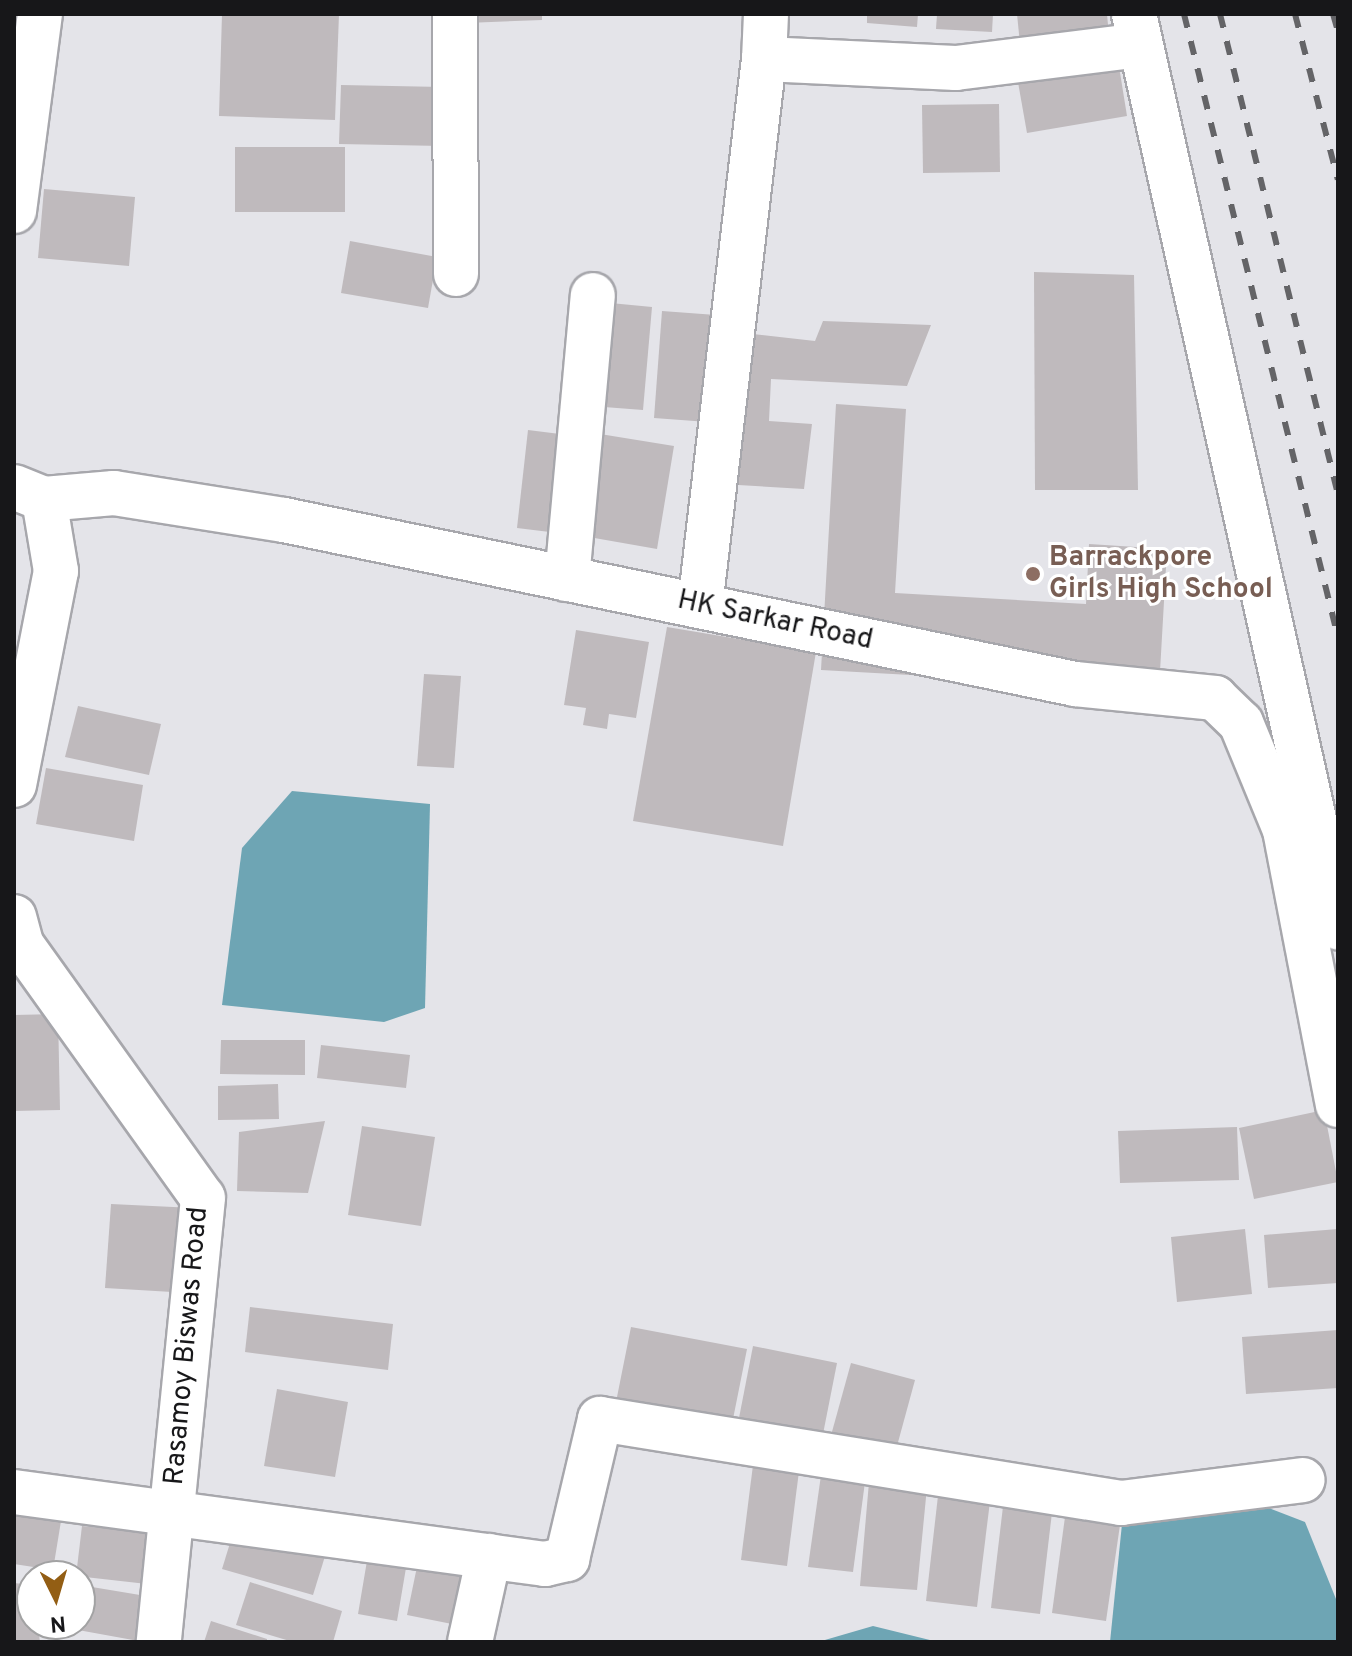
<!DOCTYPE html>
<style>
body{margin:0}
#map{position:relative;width:1352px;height:1656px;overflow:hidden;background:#e4e4e9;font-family:Overpass,sans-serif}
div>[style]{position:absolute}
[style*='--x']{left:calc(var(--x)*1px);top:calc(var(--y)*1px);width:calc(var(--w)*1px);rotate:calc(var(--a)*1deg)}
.water>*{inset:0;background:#6ea5b4}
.building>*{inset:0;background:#bfbabd}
.roads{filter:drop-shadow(2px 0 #a7a7ac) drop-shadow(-2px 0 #a7a7ac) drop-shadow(0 2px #a7a7ac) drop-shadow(0 -2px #a7a7ac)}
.minor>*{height:44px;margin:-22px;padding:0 22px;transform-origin:22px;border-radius:22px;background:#fff}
.rail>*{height:6px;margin-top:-3px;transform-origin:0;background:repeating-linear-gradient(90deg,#646467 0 14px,transparent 0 28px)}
.dots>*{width:22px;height:22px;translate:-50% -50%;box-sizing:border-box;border:4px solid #fff;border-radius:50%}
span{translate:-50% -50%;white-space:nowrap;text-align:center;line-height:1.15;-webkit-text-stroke:6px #fff;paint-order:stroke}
.education-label{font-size:28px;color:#785e54;font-weight:700}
.left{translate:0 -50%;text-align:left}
.street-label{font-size:28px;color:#171719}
.frame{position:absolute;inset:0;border:16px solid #171719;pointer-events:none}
.north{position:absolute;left:16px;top:1560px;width:80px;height:80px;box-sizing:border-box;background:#fff;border:2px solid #a2a2a3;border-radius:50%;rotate:175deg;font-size:22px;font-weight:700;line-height:32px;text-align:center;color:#171719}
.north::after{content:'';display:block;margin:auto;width:28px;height:36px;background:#935e14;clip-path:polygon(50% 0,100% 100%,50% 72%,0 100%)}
</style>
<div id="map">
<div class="water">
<i style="clip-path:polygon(292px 791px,430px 804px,425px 1008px,384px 1022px,222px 1005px,242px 848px)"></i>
<i style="clip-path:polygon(1211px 1486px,1305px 1522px,1338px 1604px,1338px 1642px,1110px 1642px,1122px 1524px)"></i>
<i style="clip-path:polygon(873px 1626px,938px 1642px,818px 1642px)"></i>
</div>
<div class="building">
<i style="clip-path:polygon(222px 14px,339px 14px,335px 120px,219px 116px)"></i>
<i style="clip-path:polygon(466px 14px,542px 14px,542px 20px,466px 23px)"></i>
<i style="clip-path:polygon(867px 14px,918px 14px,917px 27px,867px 23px)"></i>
<i style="clip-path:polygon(937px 14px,993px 14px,992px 32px,936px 29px)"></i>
<i style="clip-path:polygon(1017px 14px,1107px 14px,1110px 47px,1021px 54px)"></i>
<i style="clip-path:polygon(1117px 54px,1127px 116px,1027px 133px,1016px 71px)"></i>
<i style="clip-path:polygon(341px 85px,443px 87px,442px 146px,339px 144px)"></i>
<i style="clip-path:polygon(999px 104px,1000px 172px,923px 173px,922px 105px)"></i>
<i style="clip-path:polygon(235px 147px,345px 147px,345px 212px,235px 212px)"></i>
<i style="clip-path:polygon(44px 189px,135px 197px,129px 266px,38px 258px)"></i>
<i style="clip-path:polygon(350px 241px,437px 257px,428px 308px,341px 293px)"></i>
<i style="clip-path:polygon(1034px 272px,1134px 275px,1138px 490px,1035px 490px)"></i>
<i style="clip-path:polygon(600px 302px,652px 307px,643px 410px,591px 406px)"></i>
<i style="clip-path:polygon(662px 311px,716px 315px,708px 422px,654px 418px)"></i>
<i style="clip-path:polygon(823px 321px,931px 325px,907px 386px,771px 379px,769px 421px,812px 424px,804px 489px,721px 484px,735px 332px,815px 341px)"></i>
<i style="clip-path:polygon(836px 404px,906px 409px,895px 593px,1086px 604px,1089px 544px,1167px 549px,1159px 689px,821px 670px)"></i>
<i style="clip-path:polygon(528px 430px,576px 436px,566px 534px,517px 528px)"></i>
<i style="clip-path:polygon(600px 434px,674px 446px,657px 549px,583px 536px)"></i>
<i style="clip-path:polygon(667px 627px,816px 652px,783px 846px,633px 821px)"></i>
<i style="clip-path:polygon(576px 630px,649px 642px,636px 718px,609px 714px,607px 729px,583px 725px,586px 708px,564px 705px)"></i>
<i style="clip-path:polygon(424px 674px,461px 676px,454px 768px,417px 766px)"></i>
<i style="clip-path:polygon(78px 706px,161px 724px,149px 775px,65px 757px)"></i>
<i style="clip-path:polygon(46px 768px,143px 785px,134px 841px,36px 824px)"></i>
<i style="clip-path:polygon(58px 1014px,60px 1110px,14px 1111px,14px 1015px)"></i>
<i style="clip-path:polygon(221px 1040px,305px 1040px,305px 1075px,220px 1074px)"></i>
<i style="clip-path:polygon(321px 1045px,410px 1055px,406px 1088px,317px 1078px)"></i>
<i style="clip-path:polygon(278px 1084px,279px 1119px,218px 1120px,218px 1086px)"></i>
<i style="clip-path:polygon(1324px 1110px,1338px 1182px,1254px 1199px,1239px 1128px)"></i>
<i style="clip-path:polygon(325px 1121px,308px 1193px,237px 1191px,239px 1132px)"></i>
<i style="clip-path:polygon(362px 1126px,435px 1137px,421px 1226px,348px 1215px)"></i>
<i style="clip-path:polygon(1237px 1127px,1239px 1180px,1120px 1183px,1118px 1131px)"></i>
<i style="clip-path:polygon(111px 1204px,194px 1208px,189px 1293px,105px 1288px)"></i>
<i style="clip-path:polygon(1245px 1229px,1252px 1294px,1177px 1302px,1171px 1237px)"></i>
<i style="clip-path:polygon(1338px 1229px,1338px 1283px,1268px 1288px,1264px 1235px)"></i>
<i style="clip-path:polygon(250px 1307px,393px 1324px,388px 1370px,245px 1352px)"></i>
<i style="clip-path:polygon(631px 1327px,747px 1349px,730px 1434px,614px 1412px)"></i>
<i style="clip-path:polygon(1338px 1330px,1338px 1388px,1246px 1394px,1242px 1337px)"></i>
<i style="clip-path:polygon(753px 1346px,837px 1363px,823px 1434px,739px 1418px)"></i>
<i style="clip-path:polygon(851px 1363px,915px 1380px,894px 1457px,830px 1439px)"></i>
<i style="clip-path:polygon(277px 1389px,348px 1402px,335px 1477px,264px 1466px)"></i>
<i style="clip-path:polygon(754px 1457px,800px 1463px,787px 1566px,741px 1560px)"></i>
<i style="clip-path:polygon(823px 1461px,867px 1467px,853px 1572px,808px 1567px)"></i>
<i style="clip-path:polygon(869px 1482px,927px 1487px,917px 1590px,860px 1586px)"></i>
<i style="clip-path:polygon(939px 1487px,991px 1493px,977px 1607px,926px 1601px)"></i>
<i style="clip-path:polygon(1004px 1498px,1053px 1504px,1040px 1614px,991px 1608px)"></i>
<i style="clip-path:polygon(14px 1513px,61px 1521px,53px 1570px,14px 1564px)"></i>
<i style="clip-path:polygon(1065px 1517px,1120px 1525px,1106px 1621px,1052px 1613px)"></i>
<i style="clip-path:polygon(82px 1526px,153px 1533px,147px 1584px,76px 1576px)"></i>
<i style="clip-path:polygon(235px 1527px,326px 1553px,313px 1595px,222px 1569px)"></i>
<i style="clip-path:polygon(369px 1549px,408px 1556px,397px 1621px,358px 1614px)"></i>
<i style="clip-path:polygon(419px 1557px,473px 1568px,462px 1626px,407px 1615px)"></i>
<i style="clip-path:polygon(250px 1582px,342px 1611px,333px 1642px,293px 1642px,236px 1625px)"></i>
<i style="clip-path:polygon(14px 1583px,32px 1585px,40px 1642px,14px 1642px)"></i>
<i style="clip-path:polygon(80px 1585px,152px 1597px,144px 1642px,56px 1626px,80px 1624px)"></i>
<i style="clip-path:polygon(211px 1621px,267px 1639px,267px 1642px,204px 1642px)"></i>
</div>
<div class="roads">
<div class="minor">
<i style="--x:455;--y:14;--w:260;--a:89.8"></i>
<i style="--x:766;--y:14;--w:45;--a:92.5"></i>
<i style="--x:764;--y:59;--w:192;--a:2.7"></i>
<i style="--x:956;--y:68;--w:186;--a:-7.1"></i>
<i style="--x:1134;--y:14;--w:936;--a:77.4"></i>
<i style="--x:14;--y:211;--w:199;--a:-82.5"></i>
<i style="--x:14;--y:487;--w:32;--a:22"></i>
<i style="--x:44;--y:499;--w:70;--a:-4.9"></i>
<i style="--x:114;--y:493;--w:172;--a:9"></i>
<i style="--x:284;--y:520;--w:808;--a:11.71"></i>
<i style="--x:1075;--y:684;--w:141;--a:5.7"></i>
<i style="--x:1215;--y:698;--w:36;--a:44"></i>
<i style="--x:1241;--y:723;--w:116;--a:67.6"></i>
<i style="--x:1285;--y:830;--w:280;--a:79.1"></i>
<i style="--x:567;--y:579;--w:285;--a:-84.8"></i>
<i style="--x:700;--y:606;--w:551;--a:-83.33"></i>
<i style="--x:14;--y:785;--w:218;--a:-78.9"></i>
<i style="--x:56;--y:571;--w:73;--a:-99.5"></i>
<i style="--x:14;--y:917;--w:28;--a:75"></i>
<i style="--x:21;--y:944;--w:312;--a:54.4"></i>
<i style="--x:203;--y:1198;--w:446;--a:95.7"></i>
<i style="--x:14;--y:1492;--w:536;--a:7.72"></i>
<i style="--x:545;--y:1564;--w:23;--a:-13"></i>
<i style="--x:567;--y:1559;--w:144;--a:-76.7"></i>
<i style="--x:600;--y:1419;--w:528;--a:9.16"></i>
<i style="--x:1121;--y:1503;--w:183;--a:-7.2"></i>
<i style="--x:470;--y:1642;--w:88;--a:-77.5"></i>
</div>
</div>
<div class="rail">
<i style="--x:1184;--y:14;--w:642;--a:76.12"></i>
<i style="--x:1220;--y:14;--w:495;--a:76.2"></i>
<i style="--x:1295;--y:14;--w:171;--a:75.5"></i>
<i style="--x:1333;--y:14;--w:19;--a:74"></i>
</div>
<div class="dots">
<i style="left:1033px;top:574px;background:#8d6e63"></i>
</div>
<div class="education-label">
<span class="left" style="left:1049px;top:574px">Barrackpore<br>Girls High School</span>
</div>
<div class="street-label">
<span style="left:775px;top:621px;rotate:12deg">HK Sarkar Road</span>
<span style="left:187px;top:1346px;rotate:-85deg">Rasamoy Biswas Road</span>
</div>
<div class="frame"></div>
<div class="north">N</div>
</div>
